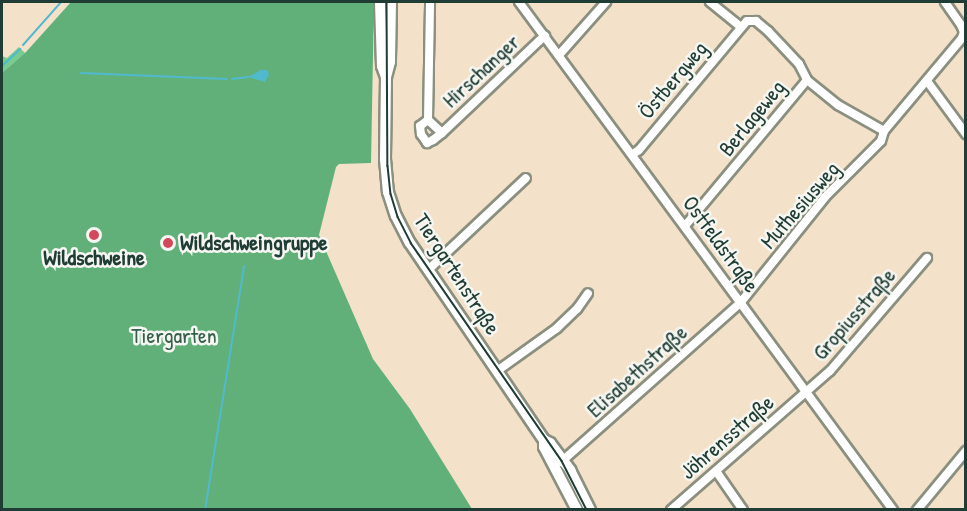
<!DOCTYPE html>
<meta charset="utf-8">
<style>
body{margin:0}
#map{position:relative;width:967px;height:511px;overflow:hidden;background:#f4e1ca;font-family:"Patrick Hand",sans-serif}
div>[style]{position:absolute}
[style*='--x']{left:calc(var(--x)*1px);top:calc(var(--y)*1px);width:calc(var(--w)*1px);rotate:calc(var(--a)*1deg)}
.green>*{inset:0;background:#77cc90}
.forest>*{inset:0;background:#61b07a}
.water>*{inset:0;background:#51b9ce}
.stream>*{height:2px;margin:-1px;padding:0 1px;transform-origin:1px;border-radius:1px;background:#51b9ce}
.roads{filter:drop-shadow(2px 0 #8a8f7f) drop-shadow(-2px 0 #8a8f7f) drop-shadow(0 2px #8a8f7f) drop-shadow(0 -2px #8a8f7f)}
.street>*{height:8px;margin:-4px;padding:0 4px;transform-origin:4px;border-radius:4px;background:#fff}
.secondary>*{height:10px;margin:-5px;padding:0 5px;transform-origin:5px;border-radius:5px;background:#fff}
.tram>*{height:1.5px;margin:-0.75px;padding:0 0.75px;transform-origin:0.75px;border-radius:0.75px;background:#1f3d34}
.dots>*{width:16px;height:16px;translate:-50% -50%;box-sizing:border-box;border:3px solid #f6f6f2;border-radius:50%}
span{translate:-50% -50%;white-space:nowrap;text-align:center;line-height:1.15;-webkit-text-stroke:5px #f6f6f2;paint-order:stroke}
.street-label{font-size:22px;color:#1f3d34}
.poi-label{font-size:22px;color:#1f3d34;font-weight:700}
.left{translate:0 -50%;text-align:left}
.park-label{font-size:22px;color:#35614b}
.frame{position:absolute;inset:0;border:3px solid #1f3d34;pointer-events:none}
</style>
<div id="map">
<div class="green">
<i style="clip-path:polygon(19px 47px,25px 53px,2px 73px,2px 56px,7px 58px)"></i>
</div>
<div class="forest">
<i style="clip-path:polygon(71px 2px,374px 2px,371px 163px,339px 164px,336px 167px,319px 235px,373px 359px,410px 409px,472px 509px,2px 509px,2px 73px,26px 52px)"></i>
</div>
<div class="water">
<i style="clip-path:polygon(261px 70px,267px 70px,269px 74px,265px 82px,248px 77px)"></i>
</div>
<div class="stream">
<i style="--x:23;--y:45;--w:57;--a:-48.5"></i>
<i style="--x:2;--y:66;--w:25;--a:-43"></i>
<i style="--x:81;--y:73;--w:146;--a:2.4"></i>
<i style="--x:232;--y:79;--w:16;--a:-7"></i>
<i style="--x:205;--y:510;--w:247;--a:-80.9"></i>
</div>
<div class="roads">
<div class="street">
<i style="--x:519;--y:2;--w:631;--a:53.64"></i>
<i style="--x:710;--y:2;--w:40;--a:39"></i>
<i style="--x:559;--y:55;--w:71;--a:-48.4"></i>
<i style="--x:807;--y:80;--w:40;--a:39"></i>
<i style="--x:838;--y:105;--w:53;--a:29.5"></i>
<i style="--x:927;--y:81;--w:66;--a:53.7"></i>
<i style="--x:428;--y:120;--w:118;--a:-89"></i>
<i style="--x:442;--y:133;--w:19;--a:-137"></i>
<i style="--x:428;--y:120;--w:10;--a:143"></i>
<i style="--x:420;--y:126;--w:8;--a:83"></i>
<i style="--x:421;--y:134;--w:11;--a:56"></i>
<i style="--x:427;--y:143;--w:7;--a:-27"></i>
<i style="--x:433;--y:140;--w:11;--a:-38"></i>
<i style="--x:442;--y:133;--w:134;--a:-43.5"></i>
<i style="--x:539;--y:41;--w:8;--a:-40"></i>
<i style="--x:633;--y:154;--w:7;--a:-34"></i>
<i style="--x:639;--y:150;--w:168;--a:-50.1"></i>
<i style="--x:747;--y:21;--w:9;--a:0"></i>
<i style="--x:756;--y:21;--w:16;--a:40"></i>
<i style="--x:768;--y:31;--w:45;--a:46.8"></i>
<i style="--x:799;--y:64;--w:18;--a:63"></i>
<i style="--x:807;--y:80;--w:190;--a:129.9"></i>
<i style="--x:428;--y:270;--w:134;--a:-43.2"></i>
<i style="--x:497;--y:371;--w:74;--a:-35.6"></i>
<i style="--x:557;--y:328;--w:28;--a:-44"></i>
<i style="--x:577;--y:309;--w:19;--a:-55"></i>
<i style="--x:561;--y:462;--w:241;--a:-41.6"></i>
<i style="--x:741;--y:302;--w:134;--a:-51.3"></i>
<i style="--x:825;--y:197;--w:79;--a:-45"></i>
<i style="--x:881;--y:141;--w:10;--a:-73"></i>
<i style="--x:884;--y:131;--w:121;--a:-50"></i>
<i style="--x:962;--y:38;--w:6;--a:-72"></i>
<i style="--x:964;--y:32;--w:8;--a:-113"></i>
<i style="--x:961;--y:25;--w:28;--a:-125"></i>
<i style="--x:716;--y:471;--w:47;--a:55.3"></i>
<i style="--x:671;--y:510;--w:211;--a:-41.2"></i>
<i style="--x:830;--y:371;--w:149;--a:-49.4"></i>
<i style="--x:917;--y:510;--w:77;--a:-50.3"></i>
</div>
<div class="secondary">
<i style="--x:380;--y:2;--w:64;--a:88.2"></i>
<i style="--x:382;--y:66;--w:12;--a:70"></i>
<i style="--x:391;--y:2;--w:60;--a:91"></i>
<i style="--x:390;--y:62;--w:16;--a:105"></i>
<i style="--x:386;--y:77;--w:82;--a:90.7"></i>
<i style="--x:385;--y:159;--w:33;--a:85"></i>
<i style="--x:388;--y:192;--w:25;--a:72"></i>
<i style="--x:396;--y:216;--w:30;--a:63"></i>
<i style="--x:410;--y:243;--w:238;--a:55.8"></i>
<i style="--x:544;--y:440;--w:7;--a:27"></i>
<i style="--x:550;--y:443;--w:34;--a:53"></i>
<i style="--x:570;--y:470;--w:45;--a:63.4"></i>
<i style="--x:544;--y:440;--w:7;--a:90"></i>
<i style="--x:544;--y:447;--w:71;--a:62.4"></i>
</div>
</div>
<div class="tram">
<i style="--x:387;--y:2;--w:164;--a:89.7"></i>
<i style="--x:388;--y:166;--w:28;--a:84"></i>
<i style="--x:391;--y:194;--w:24;--a:73"></i>
<i style="--x:398;--y:217;--w:29;--a:63"></i>
<i style="--x:411;--y:243;--w:265;--a:55.3"></i>
<i style="--x:562;--y:461;--w:55;--a:63"></i>
</div>
<div class="dots">
<i style="left:94px;top:235px;background:#d1495b"></i>
<i style="left:168px;top:243px;background:#d1495b"></i>
</div>
<div class="street-label">
<span style="left:481px;top:71px;rotate:-43deg">Hirschanger</span>
<span style="left:673px;top:80px;rotate:-50deg">Östbergweg</span>
<span style="left:752px;top:118px;rotate:-51deg">Berlageweg</span>
<span style="left:800px;top:205px;rotate:-49deg">Muthesiusweg</span>
<span style="left:721px;top:244px;rotate:54deg">Ostfeldstraße</span>
<span style="left:457px;top:274px;rotate:57deg">Tiergartenstraße</span>
<span style="left:854px;top:314px;rotate:-49deg">Gropiusstraße</span>
<span style="left:637px;top:371px;rotate:-42deg">Elisabethstraße</span>
<span style="left:727px;top:437px;rotate:-41deg">Jöhrensstraße</span>
</div>
<div class="poi-label">
<span class="left" style="left:180px;top:243px">Wildschweingruppe</span>
<span style="left:94px;top:258px">Wildschweine</span>
</div>
<div class="park-label">
<span style="left:174px;top:336px">Tiergarten</span>
</div>
<div class="frame"></div>
</div>
